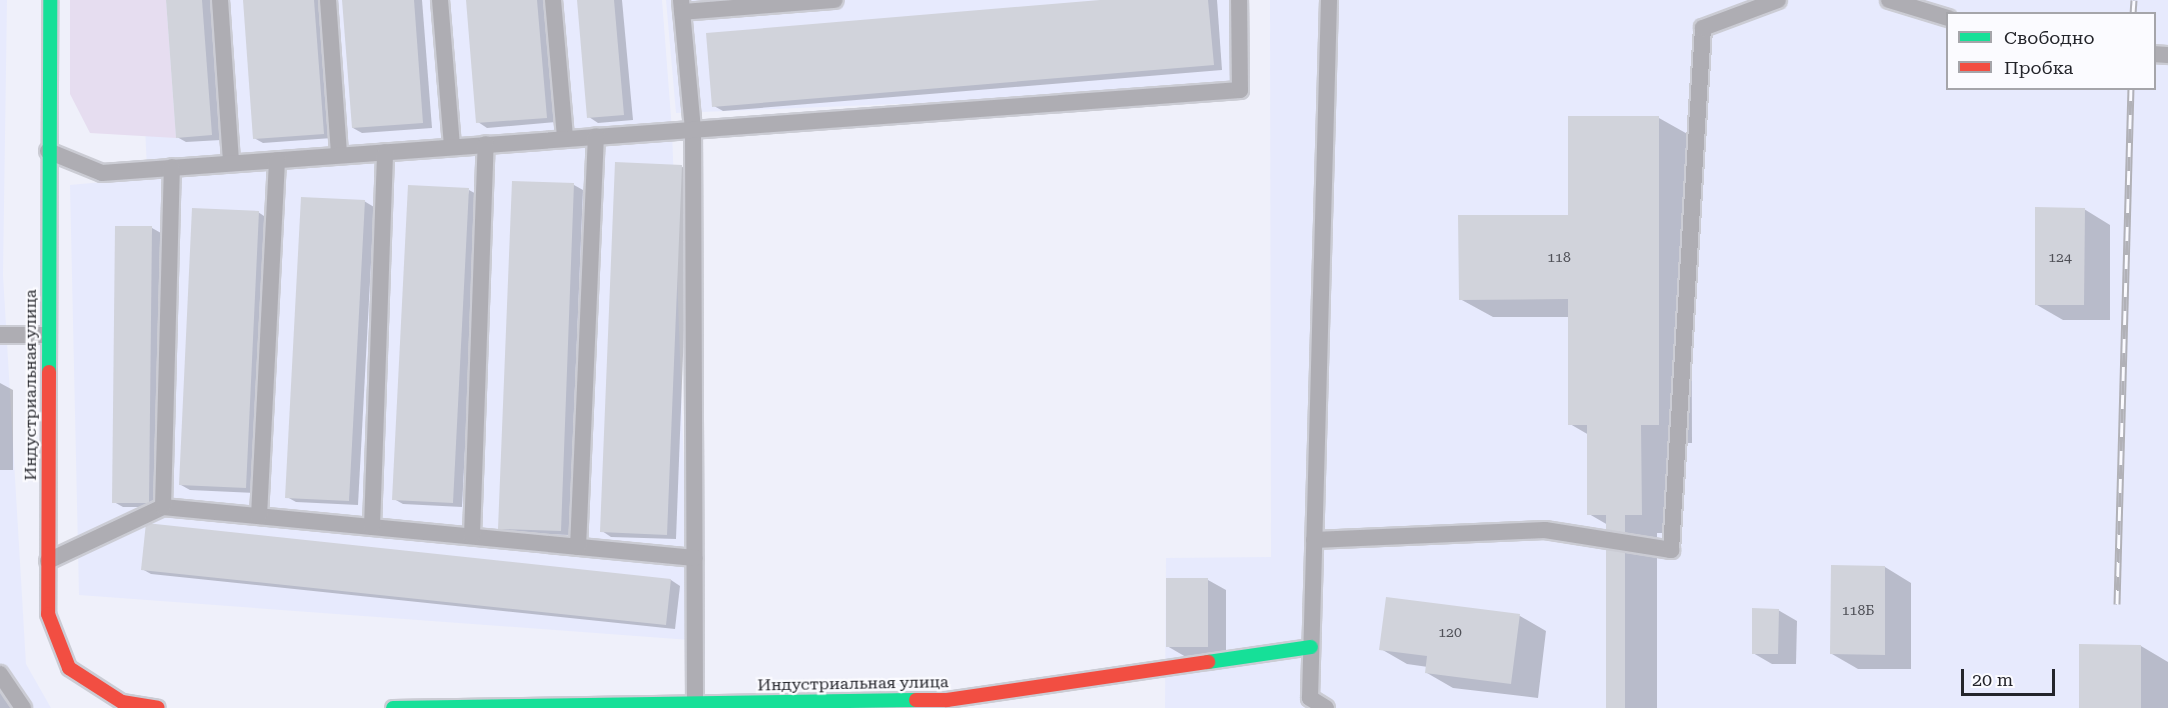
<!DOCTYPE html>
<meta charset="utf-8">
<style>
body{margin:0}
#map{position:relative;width:2168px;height:708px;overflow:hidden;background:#eff0fa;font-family:"Roboto Serif",serif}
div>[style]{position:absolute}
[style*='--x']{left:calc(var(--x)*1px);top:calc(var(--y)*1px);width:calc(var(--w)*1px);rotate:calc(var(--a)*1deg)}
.built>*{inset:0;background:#e7eafd}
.green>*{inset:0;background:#e6ddf0}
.shadow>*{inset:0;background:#0003}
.building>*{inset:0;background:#d1d3db}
.roads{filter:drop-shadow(2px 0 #cbccd4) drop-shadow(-2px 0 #cbccd4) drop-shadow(0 2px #cbccd4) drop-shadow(0 -2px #cbccd4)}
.lane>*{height:16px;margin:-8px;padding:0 8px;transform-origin:8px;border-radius:8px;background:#aeadb3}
.fast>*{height:14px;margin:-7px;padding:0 7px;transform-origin:7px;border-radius:7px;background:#16e098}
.jam>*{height:14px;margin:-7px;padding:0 7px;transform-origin:7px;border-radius:7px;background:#f24e42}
.rail>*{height:7px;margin-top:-3.5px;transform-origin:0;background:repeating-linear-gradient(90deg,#fbfbff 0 14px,#b1b1b7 0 28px);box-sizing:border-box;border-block:2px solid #b1b1b7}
span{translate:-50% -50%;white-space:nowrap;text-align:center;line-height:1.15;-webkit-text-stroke:4.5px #fbfbff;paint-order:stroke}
.number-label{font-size:14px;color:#4f5057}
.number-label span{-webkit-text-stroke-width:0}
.street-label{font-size:16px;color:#24252b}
.legend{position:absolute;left:1946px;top:12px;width:210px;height:78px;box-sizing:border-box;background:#fbfbff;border:2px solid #a5a5aa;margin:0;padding:8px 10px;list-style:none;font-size:18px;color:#24252b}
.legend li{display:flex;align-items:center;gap:12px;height:30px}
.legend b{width:30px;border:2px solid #a5a5aa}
.scale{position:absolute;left:1961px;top:669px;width:94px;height:27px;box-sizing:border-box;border:3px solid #24252b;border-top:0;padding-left:8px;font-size:18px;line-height:21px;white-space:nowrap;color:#24252b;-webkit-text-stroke:4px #fbfbff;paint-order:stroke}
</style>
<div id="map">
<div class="built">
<i style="clip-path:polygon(0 0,7px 0,3px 275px,26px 664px,51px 708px,0 708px)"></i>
<i style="clip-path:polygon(139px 0,662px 0,672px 130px,690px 640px,79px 595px,70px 185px,620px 135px,147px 169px)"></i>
<i style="clip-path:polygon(666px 0,1240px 0,1240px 90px,676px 113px)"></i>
<i style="clip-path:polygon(evenodd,1270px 0,2168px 0,2168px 708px,1165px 708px,1166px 558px,1271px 557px,1270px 0,1948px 14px,2154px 14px,2154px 88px,1948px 88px,1948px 14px)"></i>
</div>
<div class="green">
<i style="clip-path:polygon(70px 0,166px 0,176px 138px,90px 133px,70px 94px)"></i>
</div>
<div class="shadow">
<i style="clip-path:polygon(167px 0,211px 0,221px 140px,186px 142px,177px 137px)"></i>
<i style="clip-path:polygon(244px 0,322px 0,332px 138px,263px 143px,254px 138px)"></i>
<i style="clip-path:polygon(344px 0,422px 0,432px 128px,362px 133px,353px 128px)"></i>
<i style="clip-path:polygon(467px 0,545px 0,556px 122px,487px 128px,478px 122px)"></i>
<i style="clip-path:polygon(578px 0,622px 0,633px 120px,598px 123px,589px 117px)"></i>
<i style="clip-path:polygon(1118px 0,1217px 0,1222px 70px,723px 111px,714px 106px)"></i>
<i style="clip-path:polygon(1659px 118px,1691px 136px,1692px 443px,1673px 443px,1674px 533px,1657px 533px,1657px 708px,1608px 708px,1608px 525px,1589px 514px,1589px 435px,1570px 424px,1570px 317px,1493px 317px,1460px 299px,1570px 216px)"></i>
<i style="clip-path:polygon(681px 166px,690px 172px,676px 539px,611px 537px,602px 531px)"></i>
<i style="clip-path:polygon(513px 182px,574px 185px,583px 190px,569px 535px,508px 533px,499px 528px)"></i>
<i style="clip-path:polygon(469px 190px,478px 195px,462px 507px,403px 504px,394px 499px)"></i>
<i style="clip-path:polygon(364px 201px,374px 207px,358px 505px,296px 502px,287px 497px)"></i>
<i style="clip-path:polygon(2084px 209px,2110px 225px,2110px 320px,2063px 320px,2037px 305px)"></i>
<i style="clip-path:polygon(258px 212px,267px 218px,255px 493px,190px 490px,181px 485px)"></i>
<i style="clip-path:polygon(152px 228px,161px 233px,157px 507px,123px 507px,114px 502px)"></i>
<i style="clip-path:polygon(0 383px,13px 390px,13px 470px,0 470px)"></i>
<i style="clip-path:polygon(1885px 567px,1911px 583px,1911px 669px,1858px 669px,1832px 654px)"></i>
<i style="clip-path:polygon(142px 569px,671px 580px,680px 586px,675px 629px,151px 574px)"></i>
<i style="clip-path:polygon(1208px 580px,1226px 590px,1226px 657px,1186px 657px,1167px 646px)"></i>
<i style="clip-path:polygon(1387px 599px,1520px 616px,1546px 631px,1538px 698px,1453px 688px,1427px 673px,1428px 667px,1407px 664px,1381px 649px)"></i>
<i style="clip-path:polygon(1778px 610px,1797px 621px,1796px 664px,1772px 664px,1753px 653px)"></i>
<i style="clip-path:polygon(2141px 646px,2168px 662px,2168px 708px,2080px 708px)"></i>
<i style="clip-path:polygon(0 686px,20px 708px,0 708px)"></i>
</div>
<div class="building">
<i style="clip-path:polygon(166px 0,202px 0,212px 135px,176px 138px)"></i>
<i style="clip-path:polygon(243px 0,314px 0,324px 134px,253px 139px)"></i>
<i style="clip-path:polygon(342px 0,414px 0,423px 123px,352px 128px)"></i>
<i style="clip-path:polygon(466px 0,537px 0,547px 118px,476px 123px)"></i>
<i style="clip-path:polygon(577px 0,614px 0,624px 115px,587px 118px)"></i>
<i style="clip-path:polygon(1100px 0,1208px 0,1214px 65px,712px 107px,706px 33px)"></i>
<i style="clip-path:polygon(1568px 116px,1659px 116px,1659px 425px,1641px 425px,1642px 515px,1625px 515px,1625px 708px,1606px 708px,1606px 515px,1587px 515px,1587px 425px,1568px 425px,1568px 299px,1459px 300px,1458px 215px,1568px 215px)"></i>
<i style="clip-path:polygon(615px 162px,682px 165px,667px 535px,600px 532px)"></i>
<i style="clip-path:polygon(512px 181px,574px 183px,561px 531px,498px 529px)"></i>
<i style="clip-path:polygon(408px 185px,469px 188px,453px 503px,392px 500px)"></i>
<i style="clip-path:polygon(301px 197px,365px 200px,349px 501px,285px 498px)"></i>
<i style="clip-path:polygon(2035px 207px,2085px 208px,2084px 305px,2035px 305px)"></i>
<i style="clip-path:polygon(192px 208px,259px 211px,246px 488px,179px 485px)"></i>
<i style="clip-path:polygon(115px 226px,152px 226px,149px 503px,112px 503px)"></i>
<i style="clip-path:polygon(146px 523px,671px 579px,666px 625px,141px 570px)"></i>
<i style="clip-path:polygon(1831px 565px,1885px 566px,1885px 655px,1830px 654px)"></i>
<i style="clip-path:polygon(1166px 578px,1208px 578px,1208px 647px,1166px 647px)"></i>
<i style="clip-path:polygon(1386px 597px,1520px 614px,1511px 684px,1425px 673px,1427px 656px,1379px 650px)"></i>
<i style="clip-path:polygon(1752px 608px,1779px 609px,1778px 654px,1752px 654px)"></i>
<i style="clip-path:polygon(2079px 644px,2141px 645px,2141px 708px,2079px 708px)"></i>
</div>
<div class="roads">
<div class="lane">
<i style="--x:220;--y:0;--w:163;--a:86.1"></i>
<i style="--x:328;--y:0;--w:155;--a:85.9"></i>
<i style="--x:440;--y:0;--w:146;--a:85.3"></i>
<i style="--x:553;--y:0;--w:139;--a:85"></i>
<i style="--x:681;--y:0;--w:130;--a:84.7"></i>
<i style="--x:693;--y:129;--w:572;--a:89.8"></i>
<i style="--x:1889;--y:0;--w:62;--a:17"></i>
<i style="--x:682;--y:12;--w:153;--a:-4.5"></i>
<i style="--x:2154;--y:54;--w:14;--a:4"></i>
<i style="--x:48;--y:151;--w:58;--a:22.2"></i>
<i style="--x:102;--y:173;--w:1141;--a:-4.17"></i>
<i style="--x:1240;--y:90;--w:90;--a:-90.6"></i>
<i style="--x:0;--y:335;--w:48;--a:0"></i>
<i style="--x:163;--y:507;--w:534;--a:5.48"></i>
<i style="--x:259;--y:516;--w:356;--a:-87.1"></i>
<i style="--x:372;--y:527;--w:375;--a:-88"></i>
<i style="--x:472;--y:536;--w:392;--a:-88"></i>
<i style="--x:1314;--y:540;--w:231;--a:-2.5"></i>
<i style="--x:1545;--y:530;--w:128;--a:9"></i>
<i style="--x:1671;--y:550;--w:523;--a:-86.49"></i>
<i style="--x:1703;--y:28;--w:80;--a:-20.5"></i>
<i style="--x:578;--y:547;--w:411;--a:-87.5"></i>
<i style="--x:48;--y:561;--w:127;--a:-25.2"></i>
<i style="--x:163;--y:507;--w:340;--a:-88.5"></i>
<i style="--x:0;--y:674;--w:41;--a:55.9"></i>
<i style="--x:1326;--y:708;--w:19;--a:-148"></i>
<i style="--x:1310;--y:698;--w:698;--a:-88.44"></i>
</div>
<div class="fast">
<i style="--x:49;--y:372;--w:372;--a:-89.8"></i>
<i style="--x:1208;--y:662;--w:104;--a:-8.3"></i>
<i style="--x:393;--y:708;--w:523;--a:-0.88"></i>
</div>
<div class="jam">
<i style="--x:49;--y:372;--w:242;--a:90.2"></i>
<i style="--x:48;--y:614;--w:58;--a:68.7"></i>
<i style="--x:69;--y:668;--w:63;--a:32.7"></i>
<i style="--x:122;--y:702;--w:36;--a:9"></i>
<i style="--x:916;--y:700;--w:31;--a:0"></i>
<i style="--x:947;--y:700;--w:264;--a:-8.3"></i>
</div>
</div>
<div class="rail">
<i style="--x:2133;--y:14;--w:14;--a:-86"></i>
<i style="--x:2117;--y:604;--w:516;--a:-88.45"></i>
</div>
<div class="number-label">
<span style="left:1559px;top:257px">118</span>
<span style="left:2060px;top:257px">124</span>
<span style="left:1858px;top:610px">118Б</span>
<span style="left:1450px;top:632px">120</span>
</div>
<div class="street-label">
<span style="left:31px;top:385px;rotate:-90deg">Индустриальная улица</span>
<span style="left:853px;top:684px;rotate:-1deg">Индустриальная улица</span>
</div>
<ul class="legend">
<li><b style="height:8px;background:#16e098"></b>Свободно</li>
<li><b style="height:8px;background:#f24e42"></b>Пробка</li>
</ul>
<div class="scale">20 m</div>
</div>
